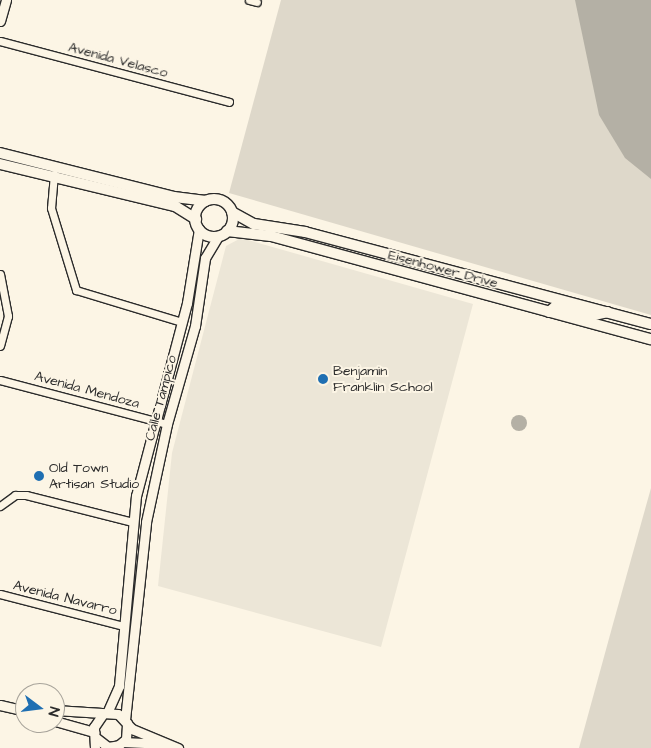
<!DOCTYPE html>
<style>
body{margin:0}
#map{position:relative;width:651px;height:748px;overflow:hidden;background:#fcf5e5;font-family:"Architects Daughter",sans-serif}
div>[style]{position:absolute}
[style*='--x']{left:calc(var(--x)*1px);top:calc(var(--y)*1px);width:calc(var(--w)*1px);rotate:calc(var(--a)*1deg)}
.built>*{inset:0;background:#ece6d7}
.green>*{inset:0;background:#ded8ca}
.water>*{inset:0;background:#b4b0a5}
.round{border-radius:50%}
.roads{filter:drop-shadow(1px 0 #2b2b2b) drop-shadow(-1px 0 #2b2b2b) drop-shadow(0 1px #2b2b2b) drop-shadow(0 -1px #2b2b2b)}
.minor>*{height:7px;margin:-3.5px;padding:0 3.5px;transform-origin:3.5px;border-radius:3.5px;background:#fcf5e5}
.tertiary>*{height:9px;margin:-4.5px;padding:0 4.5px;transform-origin:4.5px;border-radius:4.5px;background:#fcf5e5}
.secondary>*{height:10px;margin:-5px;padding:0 5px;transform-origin:5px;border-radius:5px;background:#fcf5e5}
.secondary>.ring{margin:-5px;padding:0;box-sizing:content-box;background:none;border:10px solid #fcf5e5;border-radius:50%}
.dots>*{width:14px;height:14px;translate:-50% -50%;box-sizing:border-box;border:2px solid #fcf5e5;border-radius:50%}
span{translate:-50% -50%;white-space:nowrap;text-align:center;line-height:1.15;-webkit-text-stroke:4px #fcf5e5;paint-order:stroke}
.street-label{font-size:14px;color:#2b2b2b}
.poi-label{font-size:14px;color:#2b2b2b}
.left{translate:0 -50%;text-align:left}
.north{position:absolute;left:15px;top:683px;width:50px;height:50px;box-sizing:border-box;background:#fcf5e5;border:1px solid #a8a49b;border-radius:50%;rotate:105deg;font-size:14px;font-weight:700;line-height:20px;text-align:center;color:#2b2b2b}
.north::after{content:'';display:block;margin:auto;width:18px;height:22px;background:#1f6fb2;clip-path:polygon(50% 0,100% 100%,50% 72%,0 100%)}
</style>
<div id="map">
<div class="built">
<i style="clip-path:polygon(241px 238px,473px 304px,381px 647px,158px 586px,172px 453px,226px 246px)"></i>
</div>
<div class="green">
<i style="clip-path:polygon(281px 0,651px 0,651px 315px,229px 193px)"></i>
<i style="clip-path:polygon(651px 488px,651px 748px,579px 748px,613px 624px)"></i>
</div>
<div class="water">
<i style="clip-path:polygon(575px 0,651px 0,651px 179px,625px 158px,599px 115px)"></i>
<i class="round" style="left:511px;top:415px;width:16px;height:16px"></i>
</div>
<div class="roads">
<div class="minor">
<i style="--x:249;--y:0;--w:8;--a:14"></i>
<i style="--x:0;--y:41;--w:237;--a:14.9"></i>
<i style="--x:54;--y:174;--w:34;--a:95"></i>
<i style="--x:51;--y:208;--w:86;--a:73"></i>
<i style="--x:76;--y:290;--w:111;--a:16.8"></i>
<i style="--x:0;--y:274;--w:43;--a:79.2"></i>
<i style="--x:8;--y:316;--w:31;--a:105"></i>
<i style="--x:0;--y:380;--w:173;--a:14.8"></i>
<i style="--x:0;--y:506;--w:19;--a:-36"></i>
<i style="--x:15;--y:495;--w:11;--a:0"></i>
<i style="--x:26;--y:495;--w:110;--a:14.2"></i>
<i style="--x:0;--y:594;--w:128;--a:14.5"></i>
</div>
<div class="tertiary">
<i style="--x:0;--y:21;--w:22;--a:-74"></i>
<i style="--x:0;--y:705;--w:26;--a:13"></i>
<i style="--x:55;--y:710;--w:63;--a:3.6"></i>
<i style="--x:118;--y:714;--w:21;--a:47"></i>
<i style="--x:132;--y:729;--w:50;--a:22.4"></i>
<i style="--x:107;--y:713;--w:30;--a:-66"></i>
<i style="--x:119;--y:686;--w:191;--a:-84.9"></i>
<i style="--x:136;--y:496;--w:200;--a:-75.2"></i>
<i style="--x:187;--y:303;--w:75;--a:-80.8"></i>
<i style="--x:125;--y:720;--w:199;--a:-83.9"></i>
<i style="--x:146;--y:522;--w:100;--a:-77.9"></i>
<i style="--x:167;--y:424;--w:102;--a:-74.1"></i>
<i style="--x:195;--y:326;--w:69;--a:-81.6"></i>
<i style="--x:205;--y:258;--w:26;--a:-59"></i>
<i style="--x:55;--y:721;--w:41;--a:15.8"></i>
<i style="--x:95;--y:737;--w:16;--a:38"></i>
<i style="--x:108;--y:747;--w:11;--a:-10"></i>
<i style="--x:123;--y:742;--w:43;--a:2.7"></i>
<i style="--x:95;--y:748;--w:21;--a:-93"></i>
<i style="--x:94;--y:727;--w:14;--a:-56"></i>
<i style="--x:115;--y:748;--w:14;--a:-39"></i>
<i style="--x:126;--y:739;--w:16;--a:-86"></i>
</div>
<div class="secondary">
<i style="--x:0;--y:153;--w:179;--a:14.2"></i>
<i style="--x:174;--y:197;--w:32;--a:7"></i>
<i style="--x:0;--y:164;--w:180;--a:13.5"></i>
<i style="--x:175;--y:206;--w:25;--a:32"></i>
<i class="ring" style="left:195px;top:199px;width:28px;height:28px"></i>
<i style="--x:232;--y:212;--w:25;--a:29"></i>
<i style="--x:254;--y:224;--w:52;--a:8.9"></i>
<i style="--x:305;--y:232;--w:358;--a:14.9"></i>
<i style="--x:227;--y:231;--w:44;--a:6.5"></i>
<i style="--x:271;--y:236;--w:394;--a:15.2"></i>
<i style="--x:549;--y:312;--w:9;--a:-41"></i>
<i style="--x:556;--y:306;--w:39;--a:13"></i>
<i style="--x:594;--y:315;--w:14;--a:-12"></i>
</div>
</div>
<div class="dots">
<i style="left:323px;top:379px;background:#1f6fb2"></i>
<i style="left:39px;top:476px;background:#1f6fb2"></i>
</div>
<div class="street-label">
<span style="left:118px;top:60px;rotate:15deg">Avenida Velasco</span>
<span style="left:443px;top:269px;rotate:15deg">Eisenhower Drive</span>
<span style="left:87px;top:390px;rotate:15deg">Avenida Mendoza</span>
<span style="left:161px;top:398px;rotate:-75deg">Calle Tampico</span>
<span style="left:65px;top:598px;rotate:14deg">Avenida Navarro</span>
</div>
<div class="poi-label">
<span class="left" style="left:333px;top:379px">Benjamin<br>Franklin School</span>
<span class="left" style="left:49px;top:476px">Old Town<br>Artisan Studio</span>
</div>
<div class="north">N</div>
</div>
